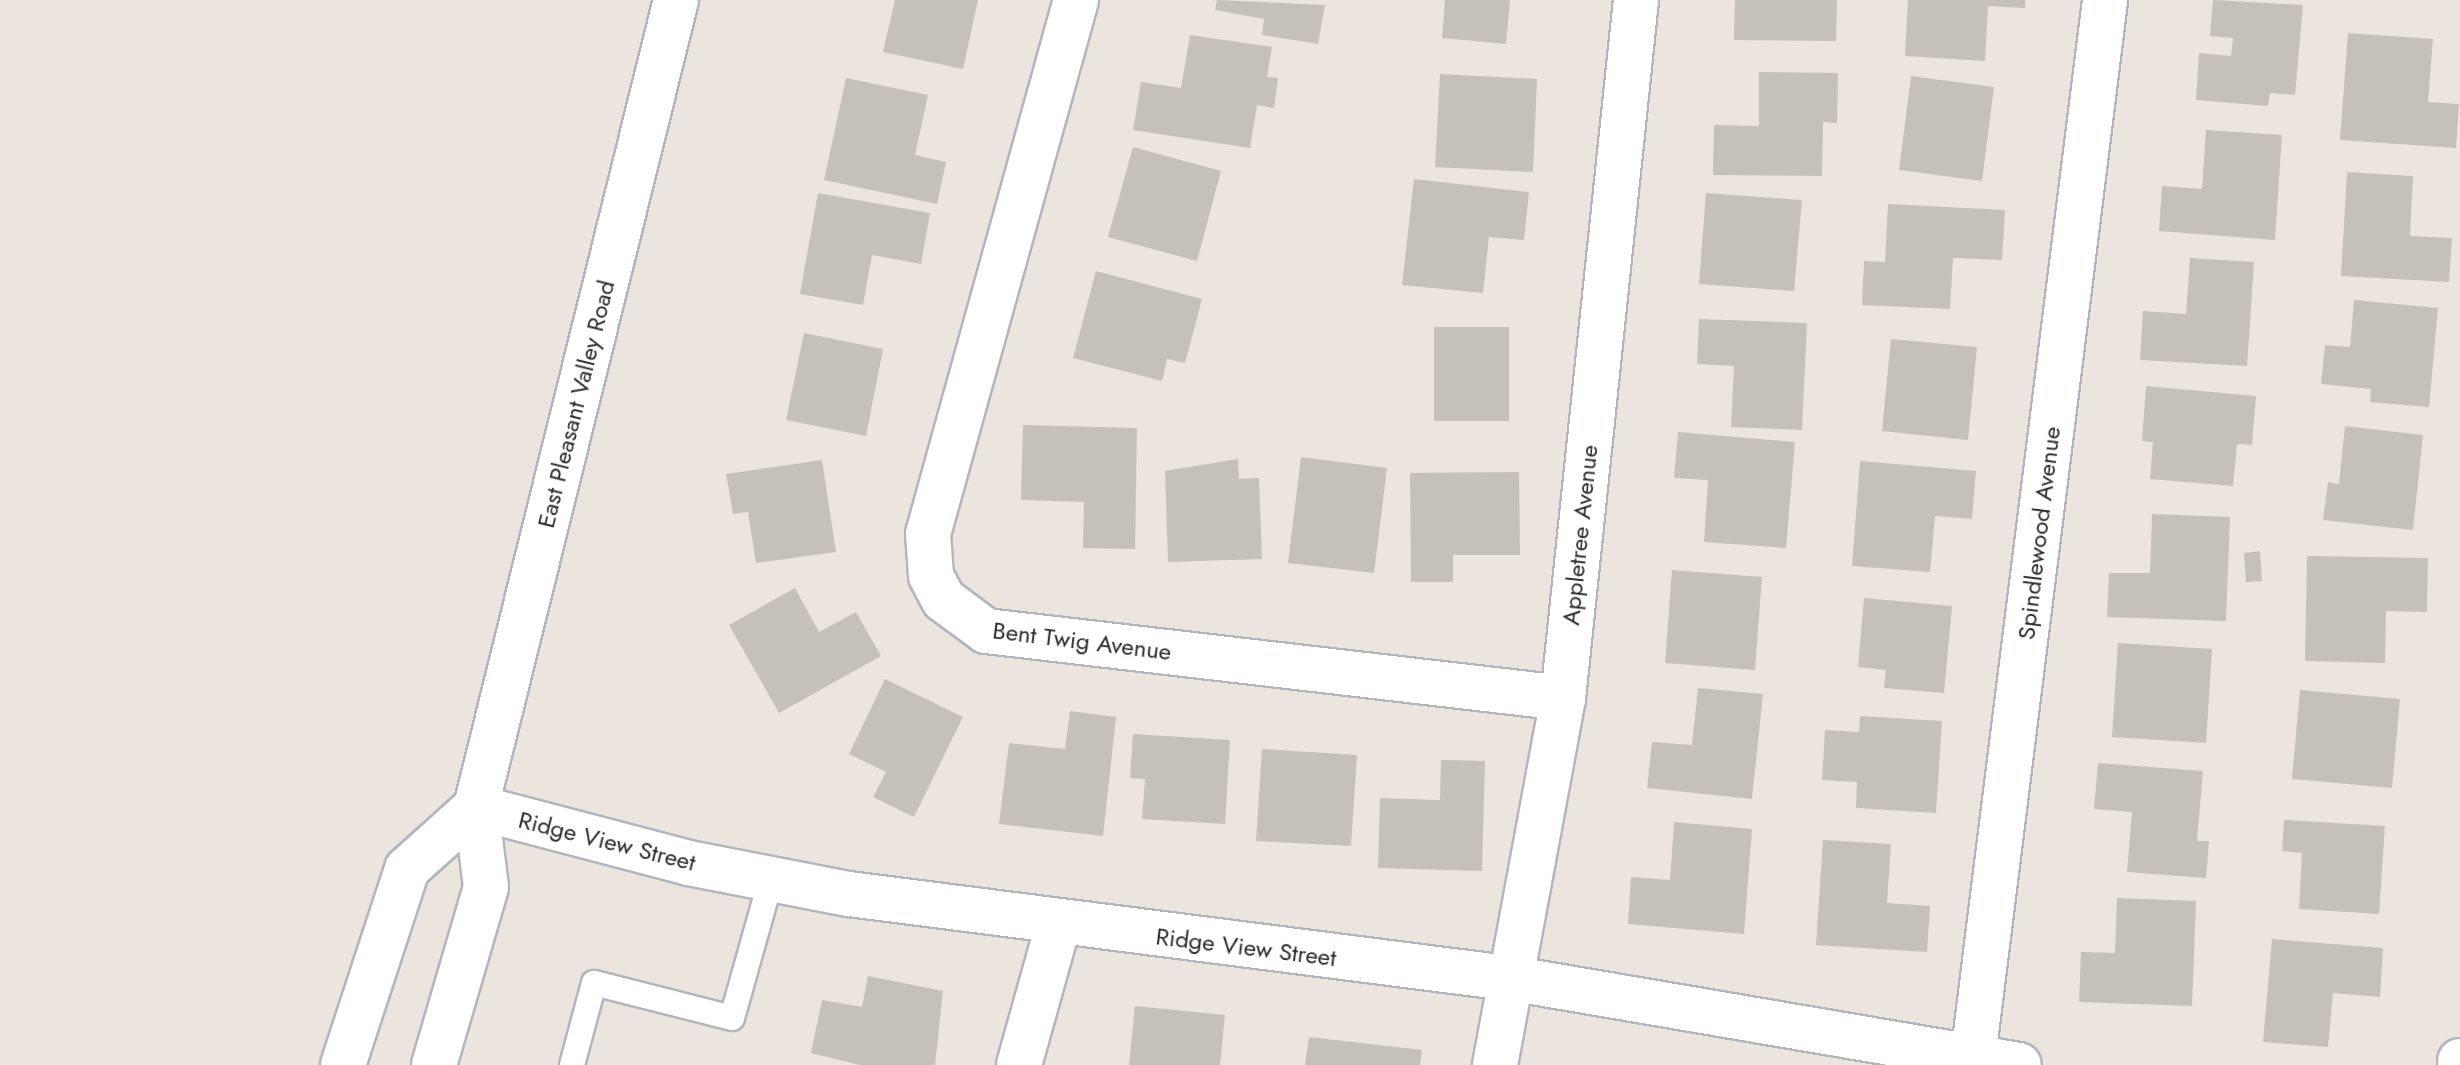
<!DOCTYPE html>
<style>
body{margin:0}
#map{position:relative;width:2460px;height:1065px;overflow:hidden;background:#ece5de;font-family:Jost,sans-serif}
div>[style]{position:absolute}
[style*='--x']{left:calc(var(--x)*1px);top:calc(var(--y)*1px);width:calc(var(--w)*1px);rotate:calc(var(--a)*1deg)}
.building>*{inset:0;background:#c5c0b9}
.roads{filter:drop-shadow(2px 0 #b1b5be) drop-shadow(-2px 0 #b1b5be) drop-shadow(0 2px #b1b5be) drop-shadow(0 -2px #b1b5be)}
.lane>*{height:24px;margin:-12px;padding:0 12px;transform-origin:12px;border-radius:12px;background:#fff}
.street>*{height:44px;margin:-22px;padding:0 22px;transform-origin:22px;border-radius:22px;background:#fff}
.secondary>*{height:44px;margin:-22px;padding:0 22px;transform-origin:22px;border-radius:22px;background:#fff}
span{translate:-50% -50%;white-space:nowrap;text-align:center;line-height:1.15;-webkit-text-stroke:6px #fff;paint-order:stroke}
.street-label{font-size:24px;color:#2b2b2b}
</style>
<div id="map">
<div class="building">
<i style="clip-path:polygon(895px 0,978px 0,963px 69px,883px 52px)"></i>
<i style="clip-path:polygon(1217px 0,1325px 5px,1318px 44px,1262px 35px,1264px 19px,1215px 10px)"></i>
<i style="clip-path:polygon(1445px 0,1510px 0,1506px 44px,1442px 38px)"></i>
<i style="clip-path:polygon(1735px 0,1837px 0,1836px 41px,1734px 40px)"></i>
<i style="clip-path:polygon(1908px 0,2025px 0,2025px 8px,1988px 6px,1985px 61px,1905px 56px)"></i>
<i style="clip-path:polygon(2213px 0,2303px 5px,2295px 95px,2270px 93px,2268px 106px,2196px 100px,2199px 53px,2231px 56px,2233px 38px,2210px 36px)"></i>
<i style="clip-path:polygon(2348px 33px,2433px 39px,2428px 102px,2459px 104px,2456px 148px,2340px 140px)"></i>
<i style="clip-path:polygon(1190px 35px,1272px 47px,1267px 77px,1278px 78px,1274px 108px,1257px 105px,1250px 148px,1133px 130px,1141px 82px,1181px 88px)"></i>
<i style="clip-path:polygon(1759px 72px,1838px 73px,1837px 123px,1823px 122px,1822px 176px,1713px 175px,1714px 125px,1759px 126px)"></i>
<i style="clip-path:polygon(1440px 74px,1537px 79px,1533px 172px,1435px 167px)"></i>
<i style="clip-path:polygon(1911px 76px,1994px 87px,1982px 181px,1899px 170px)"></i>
<i style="clip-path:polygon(846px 78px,928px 95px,915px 155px,946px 162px,937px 204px,824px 180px)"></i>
<i style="clip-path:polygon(2206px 130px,2282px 135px,2275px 240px,2159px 231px,2162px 186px,2202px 189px)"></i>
<i style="clip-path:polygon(1133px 147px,1221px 171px,1197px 261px,1108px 237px)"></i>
<i style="clip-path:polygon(2347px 172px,2413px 176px,2410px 236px,2452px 238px,2449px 282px,2341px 276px)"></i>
<i style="clip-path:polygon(1414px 179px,1529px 192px,1524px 240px,1489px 237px,1483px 293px,1402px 285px)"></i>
<i style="clip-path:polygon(818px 193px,930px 213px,921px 264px,872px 255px,863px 305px,800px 294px)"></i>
<i style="clip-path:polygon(1706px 193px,1802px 200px,1794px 291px,1699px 284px)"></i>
<i style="clip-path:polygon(1888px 204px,2005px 210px,2002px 260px,1953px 258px,1950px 309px,1862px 305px,1864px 261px,1885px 262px)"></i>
<i style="clip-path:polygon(2190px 258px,2254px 262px,2247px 366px,2140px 360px,2143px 311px,2186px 314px)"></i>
<i style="clip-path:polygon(1096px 271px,1202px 299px,1185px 363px,1167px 359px,1162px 381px,1073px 358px)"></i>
<i style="clip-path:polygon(2354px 300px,2438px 308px,2429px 407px,2370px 402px,2371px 389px,2321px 384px,2325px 345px,2350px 347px)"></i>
<i style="clip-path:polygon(1699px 319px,1807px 323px,1802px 430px,1731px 427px,1734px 366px,1697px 364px)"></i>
<i style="clip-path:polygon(1434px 327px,1509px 327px,1509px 421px,1434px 421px)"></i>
<i style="clip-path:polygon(804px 333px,883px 349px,866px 436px,786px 420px)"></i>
<i style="clip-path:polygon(1891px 339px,1977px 347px,1968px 440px,1882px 431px)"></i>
<i style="clip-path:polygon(2146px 386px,2256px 396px,2252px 445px,2237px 444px,2233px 486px,2150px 479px,2153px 442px,2142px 441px)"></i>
<i style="clip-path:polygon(1023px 425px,1137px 428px,1135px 549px,1083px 548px,1084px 502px,1021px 500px)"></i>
<i style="clip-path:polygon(2345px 426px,2423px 435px,2413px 530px,2323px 520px,2328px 482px,2339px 484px)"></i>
<i style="clip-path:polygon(1678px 432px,1795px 442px,1786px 548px,1704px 542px,1708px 480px,1674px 478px)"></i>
<i style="clip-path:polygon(1301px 457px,1387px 468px,1374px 573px,1288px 563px)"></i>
<i style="clip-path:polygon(1238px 459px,1239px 479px,1259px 478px,1262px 559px,1168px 562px,1165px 471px)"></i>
<i style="clip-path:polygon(822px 460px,836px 552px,756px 563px,748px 512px,733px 514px,726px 474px)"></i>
<i style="clip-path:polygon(1860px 461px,1976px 471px,1972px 519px,1935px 516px,1930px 572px,1852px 566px)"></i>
<i style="clip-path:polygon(1519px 472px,1520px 555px,1453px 555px,1453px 582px,1411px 582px,1410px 473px)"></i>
<i style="clip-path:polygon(2152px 514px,2230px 517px,2226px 621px,2107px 617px,2109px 573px,2150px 573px)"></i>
<i style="clip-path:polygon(2260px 551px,2262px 581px,2246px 582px,2244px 553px)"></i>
<i style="clip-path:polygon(2307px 556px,2428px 558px,2427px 612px,2386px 611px,2385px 663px,2305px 661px)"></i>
<i style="clip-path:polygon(1672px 570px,1762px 577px,1755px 670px,1665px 663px)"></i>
<i style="clip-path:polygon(795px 588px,819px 632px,856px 612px,881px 656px,779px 713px,729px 625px)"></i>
<i style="clip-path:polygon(1864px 598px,1952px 606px,1944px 693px,1884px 688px,1886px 670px,1858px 667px)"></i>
<i style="clip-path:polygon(2118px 643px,2212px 649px,2206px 743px,2112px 737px)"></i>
<i style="clip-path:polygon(885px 679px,963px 717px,914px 817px,873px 797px,886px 772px,849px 754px)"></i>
<i style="clip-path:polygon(1698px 688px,1763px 694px,1752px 799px,1647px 788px,1652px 742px,1692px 745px)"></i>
<i style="clip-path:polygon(2300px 690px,2400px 699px,2392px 788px,2292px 779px)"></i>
<i style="clip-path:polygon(1070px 711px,1116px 717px,1103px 836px,999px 824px,1009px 743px,1065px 749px)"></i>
<i style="clip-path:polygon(1860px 716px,1942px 721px,1936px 813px,1856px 808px,1857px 782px,1822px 780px,1825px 730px,1859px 732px)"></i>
<i style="clip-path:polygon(1133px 734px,1230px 740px,1225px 824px,1142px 819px,1145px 779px,1130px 778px)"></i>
<i style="clip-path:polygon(1262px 749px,1357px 755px,1351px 846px,1256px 841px)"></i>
<i style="clip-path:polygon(1441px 760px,1485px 761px,1482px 871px,1378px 868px,1380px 798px,1440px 800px)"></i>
<i style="clip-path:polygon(2098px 763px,2203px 771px,2197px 841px,2209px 841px,2206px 878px,2127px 872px,2132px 812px,2094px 809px)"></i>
<i style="clip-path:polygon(2284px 820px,2385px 826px,2379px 914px,2299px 909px,2302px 853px,2282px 851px)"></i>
<i style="clip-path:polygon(1674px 822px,1752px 829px,1744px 934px,1628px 924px,1631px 877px,1670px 880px)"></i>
<i style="clip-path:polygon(1823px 840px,1891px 844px,1887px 903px,1930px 906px,1927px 952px,1816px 945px)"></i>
<i style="clip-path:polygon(2117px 898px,2196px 901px,2192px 1006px,2079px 1002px,2081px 952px,2115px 953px)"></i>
<i style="clip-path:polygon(2272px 939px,2383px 948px,2380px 997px,2333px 993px,2328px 1047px,2263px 1042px)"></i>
<i style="clip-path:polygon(868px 976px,943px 991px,935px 1065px,860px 1065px,811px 1053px,822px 1000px,862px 1007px)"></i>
<i style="clip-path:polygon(1135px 1006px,1225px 1015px,1220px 1065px,1129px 1065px)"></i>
<i style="clip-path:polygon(1309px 1037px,1422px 1050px,1420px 1065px,1305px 1065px)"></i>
</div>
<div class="roads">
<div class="lane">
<i style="--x:572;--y:1065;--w:85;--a:-75"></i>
<i style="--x:594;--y:983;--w:142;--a:14.2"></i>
<i style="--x:732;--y:1018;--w:144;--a:-74.3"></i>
</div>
<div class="street">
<i style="--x:1076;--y:0;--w:554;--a:105.49"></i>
<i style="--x:928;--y:534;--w:42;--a:85.9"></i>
<i style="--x:931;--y:576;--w:27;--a:62"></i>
<i style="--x:944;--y:600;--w:52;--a:36.4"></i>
<i style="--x:986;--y:631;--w:581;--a:6.62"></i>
<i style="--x:476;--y:807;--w:220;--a:14.7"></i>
<i style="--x:689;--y:863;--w:163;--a:11"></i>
<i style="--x:849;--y:894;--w:671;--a:7.27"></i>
<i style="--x:1515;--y:979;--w:511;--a:9.68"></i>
<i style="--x:1019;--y:1065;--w:145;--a:-74.4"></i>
<i style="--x:1495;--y:1065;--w:373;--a:-79.5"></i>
<i style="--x:1563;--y:698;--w:702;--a:-84.03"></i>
<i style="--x:1972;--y:1065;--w:1073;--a:-82.88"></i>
<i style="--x:2460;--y:1065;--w:4;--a:-90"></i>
</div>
<div class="secondary">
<i style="--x:343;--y:1065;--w:206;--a:-71.9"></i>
<i style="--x:407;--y:869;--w:93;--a:-41.9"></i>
<i style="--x:434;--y:1065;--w:185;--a:-73.7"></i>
<i style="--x:486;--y:887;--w:81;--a:-97.1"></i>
<i style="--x:476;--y:807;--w:831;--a:-76.08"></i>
</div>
</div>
<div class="street-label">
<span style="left:576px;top:404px;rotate:-76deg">East Pleasant Valley Road</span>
<span style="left:2039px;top:533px;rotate:-83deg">Spindlewood Avenue</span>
<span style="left:1580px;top:535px;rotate:-84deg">Appletree Avenue</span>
<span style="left:1082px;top:641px;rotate:7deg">Bent Twig Avenue</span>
<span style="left:607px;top:841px;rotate:14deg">Ridge View Street</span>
<span style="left:1246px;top:947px;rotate:7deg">Ridge View Street</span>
</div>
</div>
